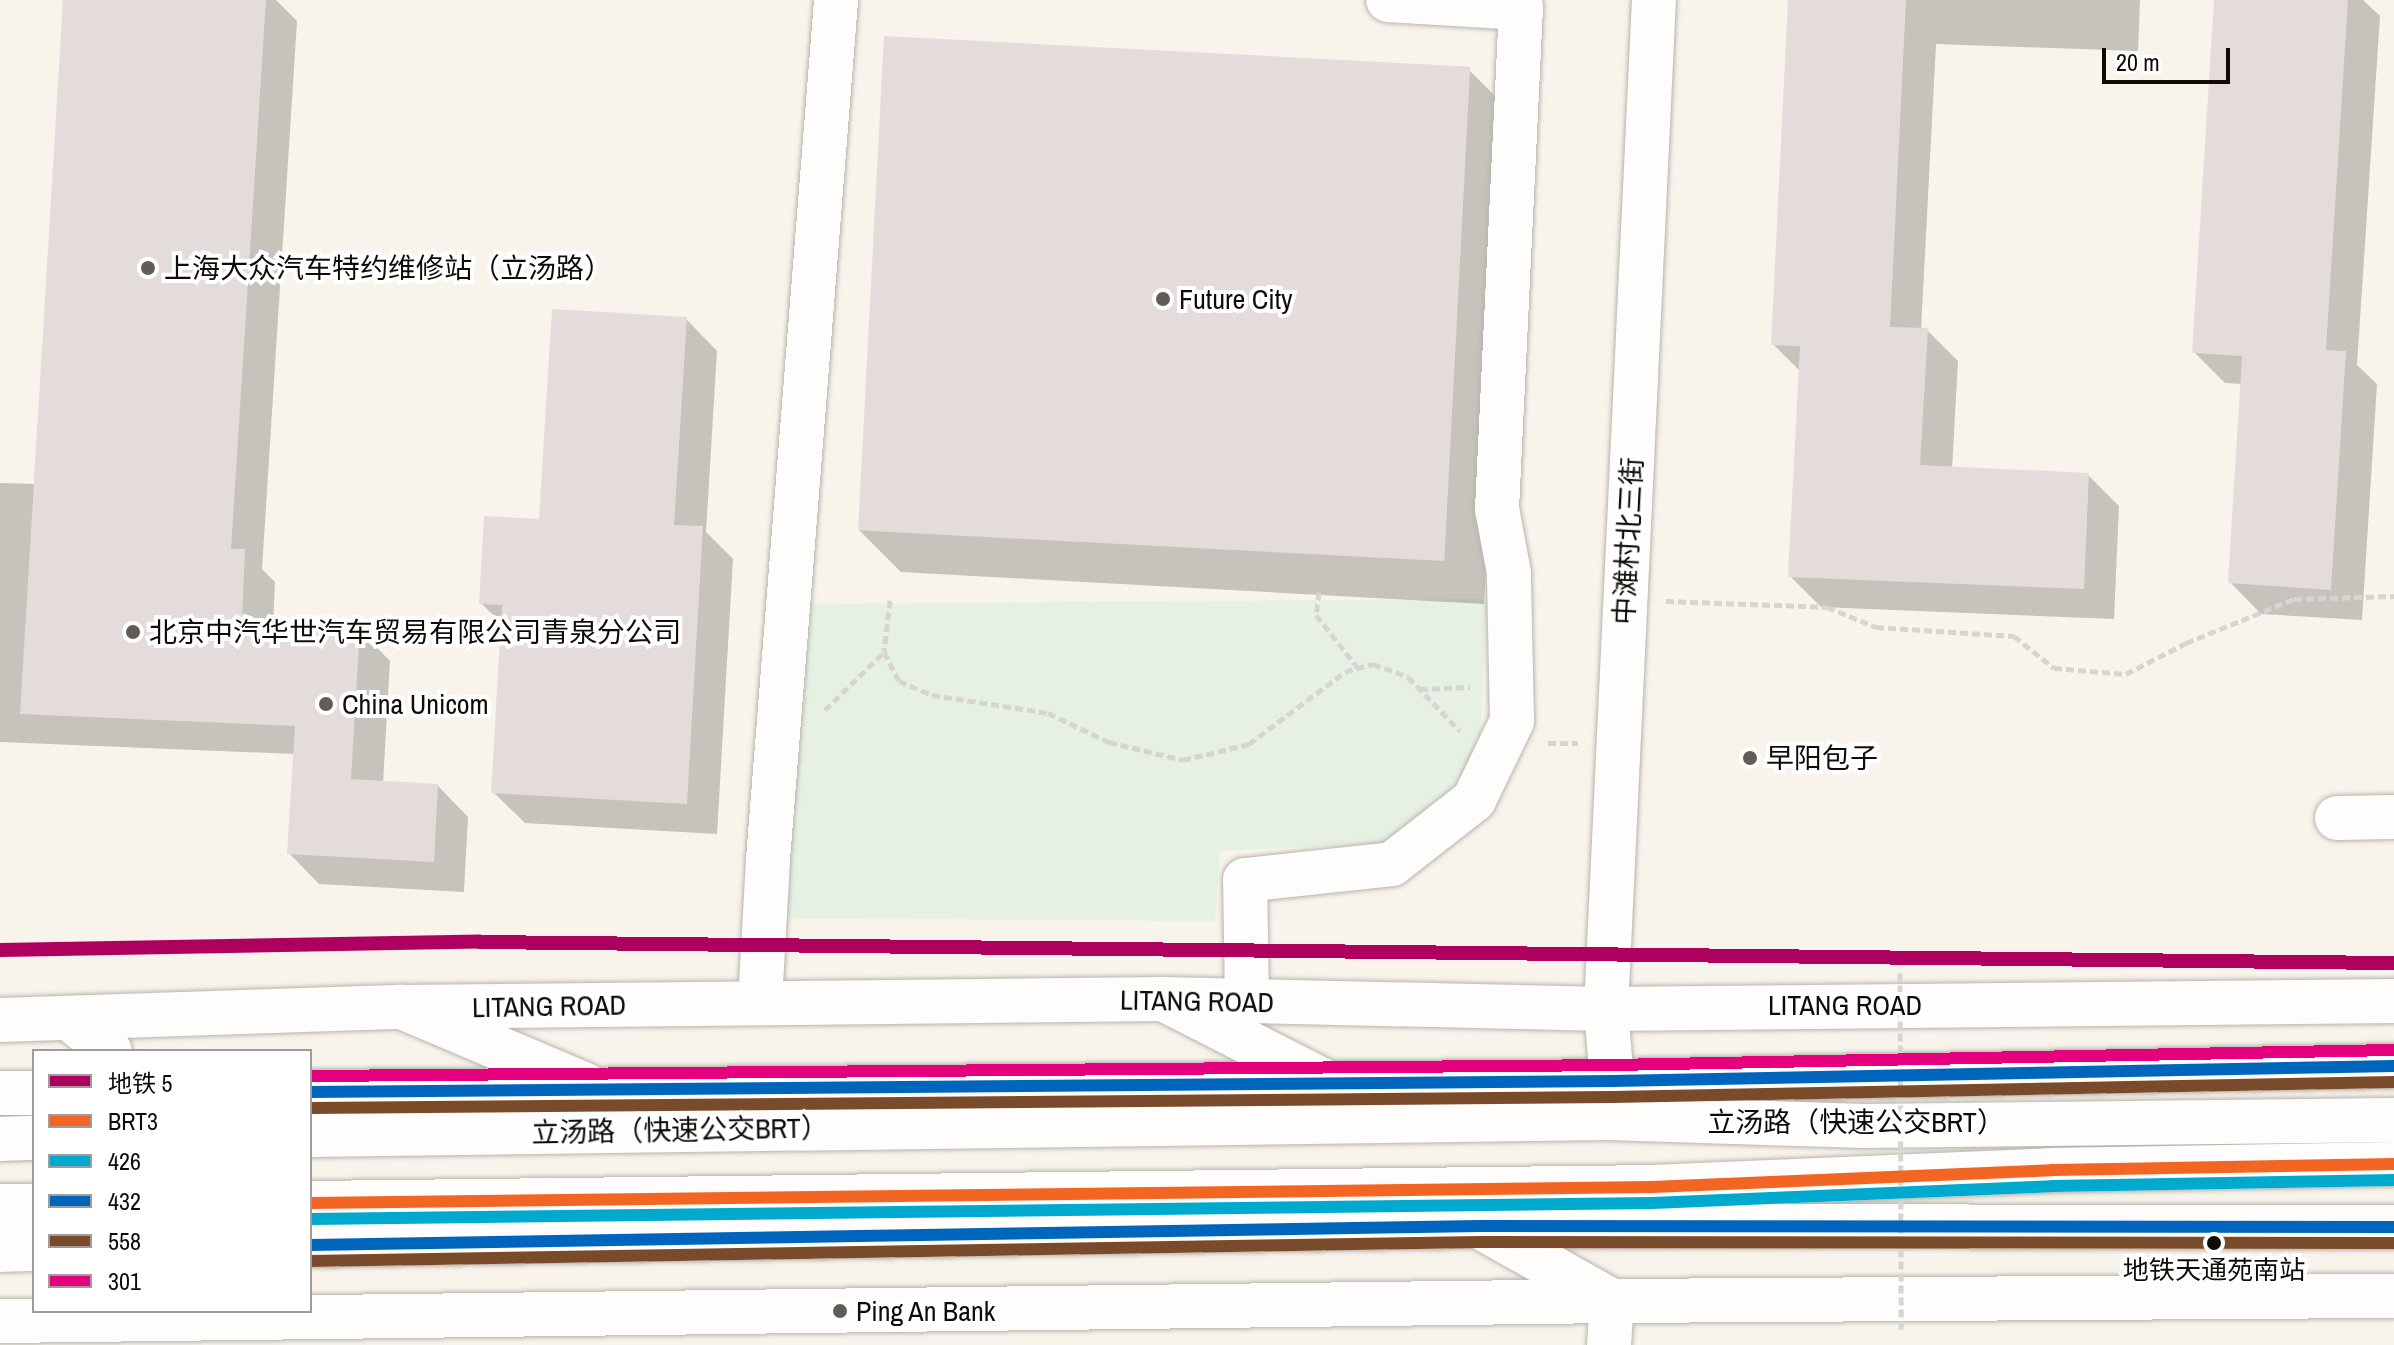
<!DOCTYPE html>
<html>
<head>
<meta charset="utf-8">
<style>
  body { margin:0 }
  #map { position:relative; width:2394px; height:1345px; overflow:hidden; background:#f8f3eb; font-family:"Archivo Narrow","Noto Sans SC",sans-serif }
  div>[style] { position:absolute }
  .green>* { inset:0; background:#e6f1e3 }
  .shadow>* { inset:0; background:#0003 }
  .building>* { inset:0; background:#e4dcdb; transform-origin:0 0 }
  .path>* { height:5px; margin-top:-2.5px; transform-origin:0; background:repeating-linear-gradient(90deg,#d7d5d2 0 8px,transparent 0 12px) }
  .roads { filter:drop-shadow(0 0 2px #b8b4ad) drop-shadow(0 0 2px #b8b4ad) }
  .minor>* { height:44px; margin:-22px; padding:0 22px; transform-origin:22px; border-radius:22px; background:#fefdfc }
  .major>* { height:44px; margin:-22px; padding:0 22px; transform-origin:22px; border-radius:22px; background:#fefdfc }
  .path-bridge>* { height:5px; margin-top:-2.5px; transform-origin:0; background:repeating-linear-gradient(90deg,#d7d5d2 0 8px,transparent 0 12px) }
  .bus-1>* { height:12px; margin:-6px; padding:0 6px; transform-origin:6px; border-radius:6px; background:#f26522 }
  .bus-2>* { height:12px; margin:-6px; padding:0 6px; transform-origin:6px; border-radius:6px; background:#00a9ce }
  .bus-3>* { height:12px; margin:-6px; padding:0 6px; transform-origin:6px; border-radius:6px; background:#0065bd }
  .bus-4>* { height:12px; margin:-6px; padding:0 6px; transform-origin:6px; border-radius:6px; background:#7a4b2a }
  .bus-5>* { height:12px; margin:-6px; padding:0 6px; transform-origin:6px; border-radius:6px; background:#e5007d }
  .metro-1>* { height:14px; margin:-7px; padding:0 7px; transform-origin:7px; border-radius:7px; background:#ae005f }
  .dots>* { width:22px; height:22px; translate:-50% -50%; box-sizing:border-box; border:4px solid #fff; border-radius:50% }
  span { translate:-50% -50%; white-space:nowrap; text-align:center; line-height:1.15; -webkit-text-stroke:8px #fff; paint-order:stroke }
  .bus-label { font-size:26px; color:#0f0b06 }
  .poi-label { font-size:28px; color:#0f0b06 }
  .left { translate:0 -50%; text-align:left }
  .street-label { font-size:28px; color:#0f0b06 }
  .legend { position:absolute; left:32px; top:1049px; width:280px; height:264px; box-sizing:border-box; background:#fff; border:2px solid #9f9d9b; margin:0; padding:10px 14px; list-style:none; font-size:24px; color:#0f0b06 }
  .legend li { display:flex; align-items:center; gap:16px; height:40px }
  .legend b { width:40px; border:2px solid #9f9d9b }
  .scale { position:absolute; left:2102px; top:48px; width:128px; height:36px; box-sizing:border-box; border:4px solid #0f0b06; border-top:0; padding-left:10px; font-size:24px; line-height:28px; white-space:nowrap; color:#0f0b06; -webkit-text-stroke:6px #fff; paint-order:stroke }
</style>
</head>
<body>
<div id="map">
  <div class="green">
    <i style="clip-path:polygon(1487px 599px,1479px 760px,1422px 818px,1381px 843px,1220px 851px,1215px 921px,763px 918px,790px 604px)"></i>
  </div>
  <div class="shadow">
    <i style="clip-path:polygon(65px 0,276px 0,297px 21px,262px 569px,275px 582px,273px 625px,360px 630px,390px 661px,383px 783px,438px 786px,468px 817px,464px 892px,319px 884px,289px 853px,295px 754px,0 742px,0 483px,34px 484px)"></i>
    <i style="clip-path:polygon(1790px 0,2140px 0,2138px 51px,1936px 44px,1921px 330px,1927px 330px,1958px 361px,1952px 469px,2088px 475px,2119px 506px,2114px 619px,1821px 607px,1790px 576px,1801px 372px,1773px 344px)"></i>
    <i style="clip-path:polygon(2216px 0,2363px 0,2380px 16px,2357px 365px,2377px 384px,2362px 620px,2261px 614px,2230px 582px,2242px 384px,2225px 383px,2194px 352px)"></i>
    <i style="clip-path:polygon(1469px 70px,1511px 112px,1484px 604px,901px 572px,859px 530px)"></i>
    <i style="clip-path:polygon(686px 319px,717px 351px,706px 532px,733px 559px,717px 834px,525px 823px,493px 792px,503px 625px,481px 603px)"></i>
  </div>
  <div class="building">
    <i style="clip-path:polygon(63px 0,266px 0,231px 549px,245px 549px,242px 621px,360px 628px,351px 779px,438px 784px,434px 862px,287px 854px,295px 726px,20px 714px)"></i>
    <i style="clip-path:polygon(1788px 0,1906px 0,1890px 327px,1928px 328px,1920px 465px,2089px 473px,2084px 589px,1788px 577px,1800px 346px,1771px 345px)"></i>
    <i style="clip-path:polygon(2214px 0,2348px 0,2326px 350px,2346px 351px,2331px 590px,2228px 583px,2242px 356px,2192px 353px)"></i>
    <i style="left:884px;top:36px;width:587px;height:495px;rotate:3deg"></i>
    <i style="clip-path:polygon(552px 309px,687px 317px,674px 525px,703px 526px,687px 804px,491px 793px,502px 605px,479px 604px,484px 516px,539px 519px)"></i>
  </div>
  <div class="path">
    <i style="left:1319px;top:592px;width:23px;rotate:97deg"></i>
    <i style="left:1316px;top:615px;width:68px;rotate:51.6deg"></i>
    <i style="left:890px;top:600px;width:52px;rotate:96.6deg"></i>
    <i style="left:884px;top:652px;width:33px;rotate:63deg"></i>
    <i style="left:899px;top:681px;width:36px;rotate:23deg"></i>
    <i style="left:932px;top:695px;width:117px;rotate:8.8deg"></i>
    <i style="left:1048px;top:713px;width:68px;rotate:25.4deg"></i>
    <i style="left:1109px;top:742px;width:76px;rotate:13.7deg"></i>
    <i style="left:1183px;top:760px;width:68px;rotate:-13.6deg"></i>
    <i style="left:1249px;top:744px;width:120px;rotate:-36.9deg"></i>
    <i style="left:1345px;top:672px;width:29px;rotate:-16deg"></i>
    <i style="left:1373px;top:664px;width:37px;rotate:20deg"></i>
    <i style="left:1408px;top:677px;width:75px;rotate:46.1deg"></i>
    <i style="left:1666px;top:601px;width:161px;rotate:2.1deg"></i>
    <i style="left:1827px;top:607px;width:53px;rotate:22.2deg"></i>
    <i style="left:1876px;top:627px;width:138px;rotate:3.7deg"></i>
    <i style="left:2014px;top:636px;width:51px;rotate:38.7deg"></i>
    <i style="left:2054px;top:668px;width:72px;rotate:4.8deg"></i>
    <i style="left:2126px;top:674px;width:68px;rotate:-27.3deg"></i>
    <i style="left:2186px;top:643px;width:117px;rotate:-22.2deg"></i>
    <i style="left:2294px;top:599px;width:100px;rotate:-1.7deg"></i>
    <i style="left:1420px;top:689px;width:50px;rotate:-2.3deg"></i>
    <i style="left:825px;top:710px;width:83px;rotate:-44.5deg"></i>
    <i style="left:1548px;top:743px;width:30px"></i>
  </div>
  <div class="roads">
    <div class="minor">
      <i style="left:2337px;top:818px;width:57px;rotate:-1deg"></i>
      <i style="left:1247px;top:1001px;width:121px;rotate:-90.9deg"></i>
      <i style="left:1245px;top:880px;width:148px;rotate:-6.2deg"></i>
      <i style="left:1392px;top:864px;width:104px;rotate:-38deg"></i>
      <i style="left:1474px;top:800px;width:88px;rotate:-64.3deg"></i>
      <i style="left:1512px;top:721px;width:148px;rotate:-91.2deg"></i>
      <i style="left:1509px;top:573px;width:65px;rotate:-100.6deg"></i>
      <i style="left:1497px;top:509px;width:502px;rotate:-87.26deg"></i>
      <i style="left:1521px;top:8px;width:133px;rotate:-176.6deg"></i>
      <i style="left:760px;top:1003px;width:144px;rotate:-86.8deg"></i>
      <i style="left:768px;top:859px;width:862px;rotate:-85.47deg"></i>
      <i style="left:0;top:1020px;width:402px;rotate:-1.9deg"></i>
      <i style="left:402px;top:1007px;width:761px;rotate:-0.6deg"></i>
      <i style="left:1163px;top:999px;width:443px;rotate:1.3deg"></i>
      <i style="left:1606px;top:1009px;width:788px;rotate:-0.58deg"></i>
      <i style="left:1612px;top:1081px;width:72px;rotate:-94.8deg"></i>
      <i style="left:1606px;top:1009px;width:1010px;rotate:-87.28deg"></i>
      <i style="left:310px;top:1135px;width:1298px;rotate:-0.75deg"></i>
      <i style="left:1608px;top:1118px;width:256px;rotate:1.8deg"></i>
      <i style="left:1864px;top:1126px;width:530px;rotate:-0.65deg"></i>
      <i style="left:0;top:1139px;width:34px;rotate:-2deg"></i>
      <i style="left:310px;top:1203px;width:1342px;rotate:-0.68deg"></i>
      <i style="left:1652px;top:1187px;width:400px;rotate:-2.4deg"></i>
      <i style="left:2052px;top:1170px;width:342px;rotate:-1deg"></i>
      <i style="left:0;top:1206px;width:34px"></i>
      <i style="left:0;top:1321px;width:1612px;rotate:-0.71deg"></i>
      <i style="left:1612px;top:1301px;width:782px;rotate:-0.37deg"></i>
      <i style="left:1609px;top:1345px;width:44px;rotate:-86.1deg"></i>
    </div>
    <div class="major">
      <i style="left:1163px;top:999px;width:178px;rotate:27deg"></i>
      <i style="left:402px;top:1007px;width:200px;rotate:23deg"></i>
      <i style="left:70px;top:1019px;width:51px;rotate:38.7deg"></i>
      <i style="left:310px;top:1092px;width:1302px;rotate:-0.48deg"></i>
      <i style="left:1612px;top:1081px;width:782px;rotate:-1.1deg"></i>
      <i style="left:0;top:1093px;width:34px"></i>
      <i style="left:1482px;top:1228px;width:149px;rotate:29.3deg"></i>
      <i style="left:310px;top:1245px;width:1170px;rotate:-0.93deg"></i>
      <i style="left:1480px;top:1226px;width:914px;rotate:0.06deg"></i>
      <i style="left:0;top:1250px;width:34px;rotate:-2deg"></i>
    </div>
  </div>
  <div class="path-bridge">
    <i style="left:1900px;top:973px;width:358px;rotate:89.8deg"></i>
  </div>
  <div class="bus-1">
    <i style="left:310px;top:1203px;width:1342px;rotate:-0.68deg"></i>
    <i style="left:1652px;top:1187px;width:400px;rotate:-2.4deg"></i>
    <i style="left:2052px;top:1170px;width:342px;rotate:-1deg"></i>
  </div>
  <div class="bus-2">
    <i style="left:310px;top:1219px;width:1342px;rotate:-0.68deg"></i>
    <i style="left:1652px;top:1203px;width:400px;rotate:-2.4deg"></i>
    <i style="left:2052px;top:1186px;width:342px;rotate:-1deg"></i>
  </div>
  <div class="bus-3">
    <i style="left:310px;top:1092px;width:1302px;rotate:-0.48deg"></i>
    <i style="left:1612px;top:1081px;width:782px;rotate:-1.1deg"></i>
    <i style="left:310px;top:1245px;width:1170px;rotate:-0.93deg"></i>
    <i style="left:1480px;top:1226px;width:914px;rotate:0.06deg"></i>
  </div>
  <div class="bus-4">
    <i style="left:310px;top:1108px;width:1302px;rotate:-0.48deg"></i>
    <i style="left:1612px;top:1097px;width:782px;rotate:-1.1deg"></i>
    <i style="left:310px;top:1261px;width:1170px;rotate:-0.93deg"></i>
    <i style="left:1480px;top:1242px;width:914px;rotate:0.06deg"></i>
  </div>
  <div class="bus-5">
    <i style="left:310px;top:1076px;width:1302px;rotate:-0.48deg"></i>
    <i style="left:1612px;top:1065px;width:782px;rotate:-1.1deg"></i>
  </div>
  <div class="metro-1">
    <i style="left:0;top:950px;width:480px;rotate:-1deg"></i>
    <i style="left:480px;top:942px;width:1914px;rotate:0.63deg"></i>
  </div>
  <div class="dots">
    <i style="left:148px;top:268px;background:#615c56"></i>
    <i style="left:1163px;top:299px;background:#615c56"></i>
    <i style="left:133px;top:632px;background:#615c56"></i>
    <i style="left:326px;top:704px;background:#615c56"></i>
    <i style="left:1750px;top:758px;background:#615c56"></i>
    <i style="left:2214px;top:1243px;background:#0f0b06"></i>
    <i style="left:840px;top:1311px;background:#615c56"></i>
  </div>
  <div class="bus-label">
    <span style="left:2214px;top:1270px">地铁天通苑南站</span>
  </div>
  <div class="poi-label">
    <span class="left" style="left:164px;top:268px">上海大众汽车特约维修站（立汤路）</span>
    <span class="left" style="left:1179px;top:299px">Future City</span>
    <span class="left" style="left:149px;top:632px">北京中汽华世汽车贸易有限公司青泉分公司</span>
    <span class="left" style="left:342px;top:704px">China Unicom</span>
    <span class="left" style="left:1766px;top:758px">早阳包子</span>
    <span class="left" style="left:856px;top:1311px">Ping An Bank</span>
  </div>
  <div class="street-label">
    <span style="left:1628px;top:541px;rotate:-87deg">中滩村北三街</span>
    <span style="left:1197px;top:1001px;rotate:1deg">LITANG ROAD</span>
    <span style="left:1845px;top:1005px">LITANG ROAD</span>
    <span style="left:549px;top:1006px;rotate:-1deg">LITANG ROAD</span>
    <span style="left:1856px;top:1122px">立汤路（快速公交BRT）</span>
    <span style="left:680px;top:1130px;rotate:-1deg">立汤路（快速公交BRT）</span>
  </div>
  <ul class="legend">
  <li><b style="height:10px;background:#ae005f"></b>地铁 5</li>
  <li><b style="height:10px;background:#f26522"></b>BRT3</li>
  <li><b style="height:10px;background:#00a9ce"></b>426</li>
  <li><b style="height:10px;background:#0065bd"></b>432</li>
  <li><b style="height:10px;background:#7a4b2a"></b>558</li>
  <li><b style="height:10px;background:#e5007d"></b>301</li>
  </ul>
  <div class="scale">20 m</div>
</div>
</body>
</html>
